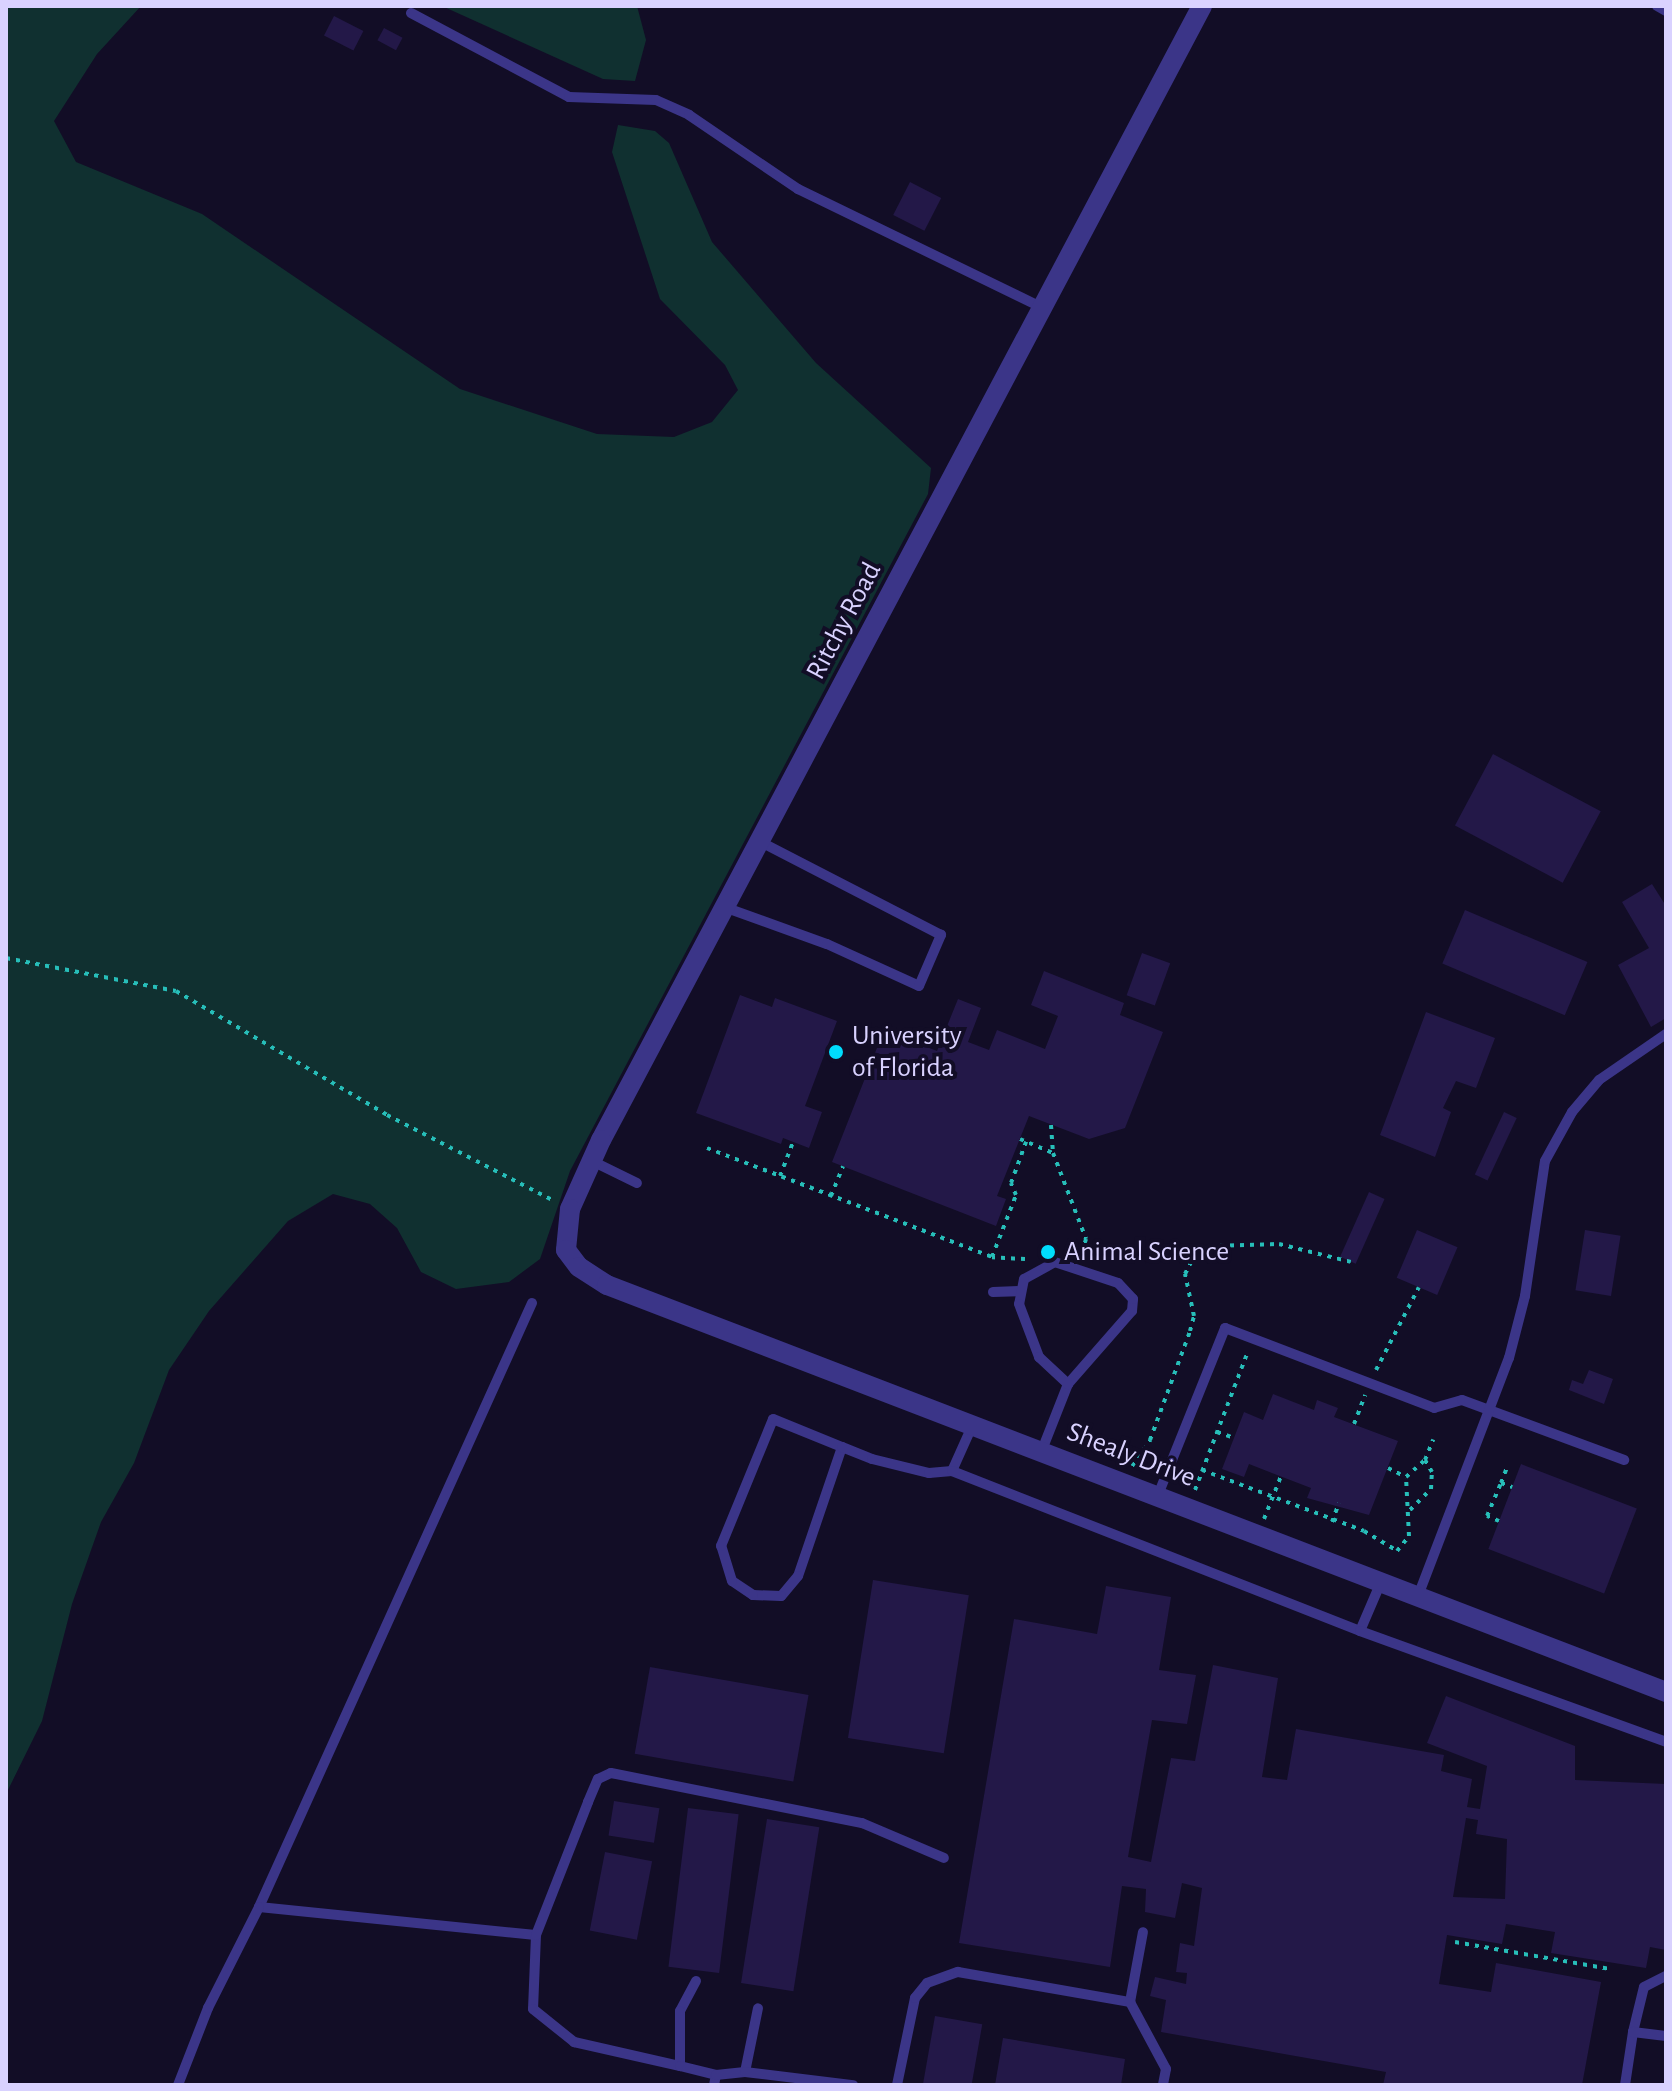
<!DOCTYPE html>
<html>
<head>
<meta charset="utf-8">
<style>
  body { margin:0 }
  #map { position:relative; width:1672px; height:2091px; overflow:hidden; background:#120d26; font-family:"Alegreya Sans",sans-serif }
  div>[style] { position:absolute }
  .green>* { inset:0; background:#103030 }
  .building>* { inset:0; background:#231848; transform-origin:0 0 }
  .path>* { height:4px; margin-top:-2px; transform-origin:0; background:repeating-linear-gradient(90deg,#27beb9 0 4px,transparent 0 10px) }
  .service>* { height:10px; margin:-5px; padding:0 5px; transform-origin:5px; border-radius:5px; background:#3b3588 }
  .minor>* { height:20px; margin:-10px; padding:0 10px; transform-origin:10px; border-radius:10px; background:#3b3588 }
  .dots>* { width:22px; height:22px; translate:-50% -50%; box-sizing:border-box; border:4px solid #120d26; border-radius:50% }
  span { translate:-50% -50%; white-space:nowrap; text-align:center; line-height:1.15; -webkit-text-stroke:8px #120d26; paint-order:stroke }
  .street-label { font-size:28px; color:#d9d2ff }
  .poi-label { font-size:28px; color:#d9d2ff }
  .left { translate:0 -50%; text-align:left }
  .frame { position:absolute; inset:0; border:8px solid #d9d2ff; pointer-events:none }
</style>
</head>
<body>
<div id="map">
  <div class="green">
    <i style="clip-path:polygon(6px 6px,141px 6px,97px 54px,54px 121px,76px 162px,202px 214px,460px 389px,597px 434px,674px 437px,712px 422px,738px 390px,725px 365px,660px 299px,612px 152px,618px 125px,655px 131px,669px 143px,712px 242px,816px 363px,931px 468px,928px 494px,570px 1171px,540px 1259px,509px 1282px,456px 1289px,421px 1272px,397px 1228px,370px 1204px,333px 1194px,288px 1221px,209px 1311px,169px 1370px,134px 1463px,101px 1522px,72px 1604px,42px 1721px,6px 1794px)"></i>
    <i style="clip-path:polygon(442px 6px,637px 6px,646px 40px,635px 81px,603px 79px)"></i>
  </div>
  <div class="building">
    <i style="left:334px;top:16px;width:33px;height:22px;rotate:27deg"></i>
    <i style="left:384px;top:28px;width:21px;height:14px;rotate:28deg"></i>
    <i style="left:910px;top:182px;width:35px;height:37px;rotate:27deg"></i>
    <i style="left:1493px;top:754px;width:122px;height:81px;rotate:28deg"></i>
    <i style="clip-path:polygon(1652px 884px,1666px 906px,1666px 1018px,1651px 1027px,1618px 965px,1649px 948px,1622px 902px)"></i>
    <i style="left:1465px;top:910px;width:133px;height:58px;rotate:23deg"></i>
    <i style="left:1142px;top:953px;width:30px;height:45px;rotate:20deg"></i>
    <i style="clip-path:polygon(1044px 971px,1124px 1003px,1120px 1015px,1163px 1032px,1125px 1128px,1089px 1139px,1029px 1116px,997px 1196px,1006px 1199px,996px 1226px,832px 1162px,884px 1030px,937px 1051px,958px 999px,981px 1008px,968px 1042px,989px 1050px,997px 1030px,1045px 1049px,1058px 1016px,1031px 1005px)"></i>
    <i style="clip-path:polygon(740px 995px,772px 1007px,775px 998px,837px 1021px,805px 1106px,822px 1112px,809px 1148px,783px 1138px,781px 1144px,696px 1113px)"></i>
    <i style="clip-path:polygon(1426px 1012px,1495px 1038px,1476px 1088px,1456px 1081px,1443px 1108px,1451px 1112px,1435px 1157px,1380px 1135px)"></i>
    <i style="left:1504px;top:1112px;width:14px;height:69px;rotate:25deg"></i>
    <i style="left:1369px;top:1192px;width:17px;height:71px;rotate:24deg"></i>
    <i style="left:1417px;top:1230px;width:44px;height:52px;rotate:23deg"></i>
    <i style="left:1585px;top:1230px;width:36px;height:61px;rotate:9deg"></i>
    <i style="clip-path:polygon(1589px 1370px,1613px 1379px,1604px 1404px,1569px 1390px,1572px 1380px,1583px 1384px)"></i>
    <i style="clip-path:polygon(1273px 1394px,1314px 1410px,1317px 1400px,1338px 1408px,1334px 1417px,1398px 1441px,1369px 1515px,1307px 1498px,1311px 1488px,1249px 1464px,1244px 1477px,1222px 1469px,1244px 1412px,1263px 1420px)"></i>
    <i style="left:1521px;top:1464px;width:124px;height:91px;rotate:21deg"></i>
    <i style="left:873px;top:1580px;width:97px;height:160px;rotate:9deg"></i>
    <i style="clip-path:polygon(evenodd,1106px 1586px,1171px 1597px,1159px 1670px,1196px 1675px,1187px 1724px,1152px 1720px,1128px 1857px,1151px 1862px,1171px 1758px,1195px 1761px,1213px 1665px,1278px 1678px,1262px 1777px,1287px 1780px,1296px 1729px,1444px 1755px,1441px 1771px,1472px 1779px,1467px 1807px,1480px 1809px,1487px 1766px,1427px 1743px,1446px 1696px,1575px 1746px,1575px 1780px,1666px 1784px,1666px 1950px,1650px 1947px,1646px 1968px,1551px 1953px,1555px 1932px,1506px 1924px,1502px 1944px,1447px 1935px,1439px 1984px,1491px 1992px,1496px 1963px,1601px 1982px,1582px 2085px,1383px 2085px,1386px 2072px,1161px 2032px,1166px 2000px,1150px 1996px,1155px 1977px,1186px 1984px,1187px 1973px,1176px 1972px,1180px 1943px,1194px 1946px,1202px 1888px,1182px 1883px,1175px 1918px,1145px 1912px,1146px 1889px,1122px 1886px,1110px 1967px,959px 1943px,1014px 1619px,1097px 1634px,1106px 1586px,1466px 1818px,1478px 1820px,1476px 1834px,1507px 1839px,1505px 1899px,1453px 1897px,1466px 1818px)"></i>
    <i style="left:650px;top:1667px;width:161px;height:88px;rotate:10deg"></i>
    <i style="left:614px;top:1801px;width:46px;height:35px;rotate:9deg"></i>
    <i style="left:688px;top:1808px;width:51px;height:160px;rotate:7deg"></i>
    <i style="left:767px;top:1819px;width:53px;height:166px;rotate:9deg"></i>
    <i style="left:605px;top:1852px;width:48px;height:80px;rotate:11deg"></i>
    <i style="left:935px;top:2016px;width:48px;height:70px;rotate:10deg"></i>
    <i style="clip-path:polygon(1003px 2038px,1125px 2059px,1121px 2085px,995px 2085px)"></i>
  </div>
  <div class="path">
    <i style="left:6px;top:958px;width:173px;rotate:11deg"></i>
    <i style="left:176px;top:991px;width:245px;rotate:30.4deg"></i>
    <i style="left:387px;top:1115px;width:188px;rotate:27.2deg"></i>
    <i style="left:1051px;top:1125px;width:28px;rotate:86deg"></i>
    <i style="left:1053px;top:1153px;width:92px;rotate:69deg"></i>
    <i style="left:1086px;top:1239px;width:17px;rotate:107deg"></i>
    <i style="left:1020px;top:1139px;width:36px;rotate:23deg"></i>
    <i style="left:707px;top:1148px;width:305px;rotate:20.9deg"></i>
    <i style="left:780px;top:1176px;width:36px;rotate:-69deg"></i>
    <i style="left:831px;top:1196px;width:32px;rotate:-68deg"></i>
    <i style="left:1025px;top:1259px;width:33px;rotate:-177deg"></i>
    <i style="left:992px;top:1257px;width:66px;rotate:-68.8deg"></i>
    <i style="left:1016px;top:1195px;width:13px;rotate:-113deg"></i>
    <i style="left:1011px;top:1183px;width:44px;rotate:-69.9deg"></i>
    <i style="left:1376px;top:1370px;width:93px;rotate:-62.6deg"></i>
    <i style="left:1354px;top:1424px;width:31px;rotate:-69deg"></i>
    <i style="left:1217px;top:1432px;width:18px;rotate:19deg"></i>
    <i style="left:1132px;top:1466px;width:32px;rotate:-55deg"></i>
    <i style="left:1150px;top:1440px;width:116px;rotate:-69.8deg"></i>
    <i style="left:1190px;top:1331px;width:16px;rotate:-75deg"></i>
    <i style="left:1194px;top:1316px;width:43px;rotate:-102.1deg"></i>
    <i style="left:1185px;top:1274px;width:22px;rotate:-63deg"></i>
    <i style="left:1195px;top:1254px;width:17px;rotate:-28deg"></i>
    <i style="left:1210px;top:1246px;width:69px;rotate:-1.7deg"></i>
    <i style="left:1279px;top:1244px;width:74px;rotate:14deg"></i>
    <i style="left:1388px;top:1468px;width:20px;rotate:27deg"></i>
    <i style="left:1202px;top:1470px;width:173px;rotate:20.6deg"></i>
    <i style="left:1364px;top:1531px;width:39px;rotate:31deg"></i>
    <i style="left:1397px;top:1551px;width:19px;rotate:-51deg"></i>
    <i style="left:1409px;top:1536px;width:59px;rotate:-92.9deg"></i>
    <i style="left:1406px;top:1477px;width:25px;rotate:-42deg"></i>
    <i style="left:1425px;top:1460px;width:22px;rotate:-68deg"></i>
    <i style="left:1501px;top:1483px;width:19px;rotate:-69deg"></i>
    <i style="left:1195px;top:1490px;width:146px;rotate:-69.1deg"></i>
    <i style="left:1410px;top:1510px;width:30px;rotate:-45deg"></i>
    <i style="left:1431px;top:1489px;width:17px;rotate:-87deg"></i>
    <i style="left:1432px;top:1472px;width:14px;rotate:-120deg"></i>
    <i style="left:1264px;top:1519px;width:46px;rotate:-68.4deg"></i>
    <i style="left:1499px;top:1521px;width:13px;rotate:-157deg"></i>
    <i style="left:1487px;top:1516px;width:36px;rotate:-67deg"></i>
    <i style="left:1501px;top:1483px;width:12px;rotate:20deg"></i>
    <i style="left:1332px;top:1522px;width:20px;rotate:-70deg"></i>
    <i style="left:1455px;top:1942px;width:156px;rotate:9.9deg"></i>
  </div>
  <div class="service">
    <i style="left:1657px;top:6px;width:10px;rotate:29deg"></i>
    <i style="left:411px;top:13px;width:179px;rotate:28deg"></i>
    <i style="left:569px;top:97px;width:87px;rotate:2deg"></i>
    <i style="left:656px;top:100px;width:36px;rotate:24deg"></i>
    <i style="left:689px;top:115px;width:132px;rotate:34.2deg"></i>
    <i style="left:798px;top:189px;width:270px;rotate:25.9deg"></i>
    <i style="left:724px;top:907px;width:109px;rotate:19.8deg"></i>
    <i style="left:827px;top:944px;width:101px;rotate:24.5deg"></i>
    <i style="left:919px;top:986px;width:56px;rotate:-66.7deg"></i>
    <i style="left:941px;top:935px;width:205px;rotate:-152.7deg"></i>
    <i style="left:592px;top:1161px;width:50px;rotate:26.1deg"></i>
    <i style="left:993px;top:1292px;width:26px;rotate:-2deg"></i>
    <i style="left:532px;top:1303px;width:663px;rotate:114.32deg"></i>
    <i style="left:259px;top:1907px;width:278px;rotate:5.8deg"></i>
    <i style="left:536px;top:1935px;width:74px;rotate:92.3deg"></i>
    <i style="left:533px;top:2009px;width:53px;rotate:38.8deg"></i>
    <i style="left:574px;top:2042px;width:109px;rotate:12.8deg"></i>
    <i style="left:842px;top:1447px;width:136px;rotate:108.8deg"></i>
    <i style="left:798px;top:1576px;width:26px;rotate:130deg"></i>
    <i style="left:781px;top:1596px;width:28px;rotate:-178deg"></i>
    <i style="left:753px;top:1595px;width:25px;rotate:-146deg"></i>
    <i style="left:732px;top:1581px;width:37px;rotate:-107deg"></i>
    <i style="left:721px;top:1546px;width:137px;rotate:-67.7deg"></i>
    <i style="left:773px;top:1419px;width:74px;rotate:22.1deg"></i>
    <i style="left:842px;top:1447px;width:32px;rotate:22deg"></i>
    <i style="left:872px;top:1459px;width:59px;rotate:13.8deg"></i>
    <i style="left:929px;top:1473px;width:23px;rotate:-5deg"></i>
    <i style="left:952px;top:1471px;width:51px;rotate:-65.9deg"></i>
    <i style="left:1042px;top:1450px;width:71px;rotate:-68.5deg"></i>
    <i style="left:1068px;top:1384px;width:97px;rotate:-48.8deg"></i>
    <i style="left:1132px;top:1311px;width:12px;rotate:-85deg"></i>
    <i style="left:1133px;top:1299px;width:22px;rotate:-133deg"></i>
    <i style="left:1118px;top:1283px;width:66px;rotate:-161.6deg"></i>
    <i style="left:1055px;top:1262px;width:35px;rotate:151deg"></i>
    <i style="left:1024px;top:1279px;width:25px;rotate:101deg"></i>
    <i style="left:1019px;top:1304px;width:57px;rotate:69.3deg"></i>
    <i style="left:1039px;top:1357px;width:40px;rotate:43deg"></i>
    <i style="left:952px;top:1471px;width:438px;rotate:21.4deg"></i>
    <i style="left:1360px;top:1631px;width:53px;rotate:-66.8deg"></i>
    <i style="left:1158px;top:1495px;width:180px;rotate:-68.1deg"></i>
    <i style="left:1225px;top:1328px;width:224px;rotate:20.9deg"></i>
    <i style="left:1434px;top:1408px;width:29px;rotate:-16deg"></i>
    <i style="left:1462px;top:1400px;width:173px;rotate:20.3deg"></i>
    <i style="left:1418px;top:1596px;width:255px;rotate:-69.1deg"></i>
    <i style="left:1509px;top:1358px;width:64px;rotate:-75.5deg"></i>
    <i style="left:1525px;top:1296px;width:136px;rotate:-81.6deg"></i>
    <i style="left:1545px;top:1161px;width:56px;rotate:-61.1deg"></i>
    <i style="left:1572px;top:1112px;width:42px;rotate:-49.8deg"></i>
    <i style="left:1599px;top:1080px;width:81px;rotate:-34.5deg"></i>
    <i style="left:1360px;top:1631px;width:326px;rotate:19.9deg"></i>
    <i style="left:536px;top:1935px;width:143px;rotate:-68.6deg"></i>
    <i style="left:588px;top:1802px;width:25px;rotate:-67deg"></i>
    <i style="left:598px;top:1779px;width:14px;rotate:-25deg"></i>
    <i style="left:611px;top:1773px;width:256px;rotate:11.3deg"></i>
    <i style="left:862px;top:1823px;width:89px;rotate:23.1deg"></i>
    <i style="left:696px;top:1981px;width:34px;rotate:118deg"></i>
    <i style="left:680px;top:2011px;width:55px;rotate:90deg"></i>
    <i style="left:680px;top:2066px;width:37px;rotate:14deg"></i>
    <i style="left:1130px;top:2002px;width:71px;rotate:-79.5deg"></i>
    <i style="left:1633px;top:2032px;width:46px;rotate:-76.3deg"></i>
    <i style="left:1644px;top:1987px;width:25px;rotate:-27deg"></i>
    <i style="left:745px;top:2072px;width:65px;rotate:-78.5deg"></i>
    <i style="left:178px;top:2085px;width:83px;rotate:-68.7deg"></i>
    <i style="left:208px;top:2008px;width:113px;rotate:-63.2deg"></i>
    <i style="left:714px;top:2085px;width:10px;rotate:-79deg"></i>
    <i style="left:716px;top:2075px;width:29px;rotate:-6deg"></i>
    <i style="left:745px;top:2072px;width:109px;rotate:6.9deg"></i>
    <i style="left:897px;top:2085px;width:89px;rotate:-78.3deg"></i>
    <i style="left:915px;top:1998px;width:19px;rotate:-51deg"></i>
    <i style="left:927px;top:1983px;width:33px;rotate:-20deg"></i>
    <i style="left:958px;top:1972px;width:175px;rotate:9.9deg"></i>
    <i style="left:1130px;top:2002px;width:76px;rotate:61.8deg"></i>
    <i style="left:1166px;top:2069px;width:16px;rotate:101deg"></i>
    <i style="left:1625px;top:2085px;width:54px;rotate:-81.4deg"></i>
    <i style="left:1633px;top:2032px;width:33px;rotate:7deg"></i>
  </div>
  <div class="minor">
    <i style="left:1202px;top:6px;width:1283px;rotate:117.92deg"></i>
    <i style="left:601px;top:1140px;width:76px;rotate:114.2deg"></i>
    <i style="left:570px;top:1209px;width:41px;rotate:95.6deg"></i>
    <i style="left:566px;top:1250px;width:21px;rotate:53deg"></i>
    <i style="left:579px;top:1267px;width:33px;rotate:33deg"></i>
    <i style="left:607px;top:1285px;width:1135px;rotate:21.02deg"></i>
  </div>
  <div class="dots">
    <i style="left:836px;top:1052px;background:#00ddfd"></i>
    <i style="left:1048px;top:1252px;background:#00ddfd"></i>
  </div>
  <div class="street-label">
    <span style="left:844px;top:621px;rotate:-62deg">Ritchy Road</span>
    <span style="left:1131px;top:1455px;rotate:21deg">Shealy Drive</span>
  </div>
  <div class="poi-label">
    <span class="left" style="left:852px;top:1052px">University<br>of Florida</span>
    <span class="left" style="left:1064px;top:1252px">Animal Science</span>
  </div>
  <div class="frame"></div>
</div>
</body>
</html>
